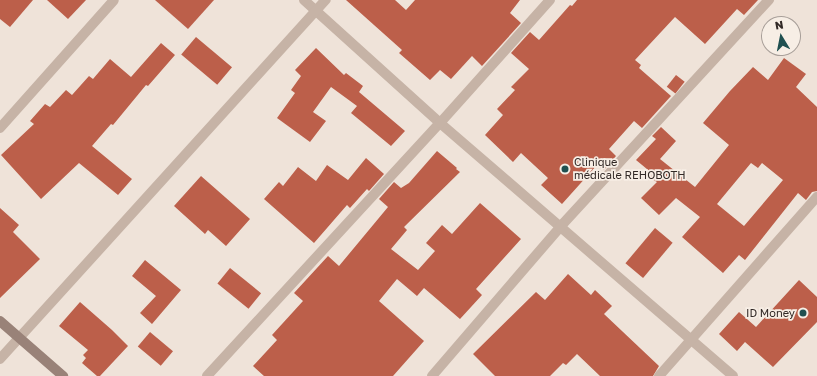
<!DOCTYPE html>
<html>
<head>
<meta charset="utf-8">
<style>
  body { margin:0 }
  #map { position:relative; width:817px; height:376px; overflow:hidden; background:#efe3d9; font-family:"Golos Text",sans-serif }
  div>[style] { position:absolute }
  .building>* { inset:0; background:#bc5f4a; transform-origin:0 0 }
  .street>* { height:10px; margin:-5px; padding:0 5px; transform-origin:5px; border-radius:5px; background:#c6b3a6 }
  .secondary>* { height:10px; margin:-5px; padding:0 5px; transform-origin:5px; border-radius:5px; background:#998278 }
  .dots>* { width:11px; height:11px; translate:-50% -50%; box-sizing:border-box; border:2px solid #f7eee5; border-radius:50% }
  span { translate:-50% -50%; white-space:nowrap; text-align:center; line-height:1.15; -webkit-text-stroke:3.5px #f7eee5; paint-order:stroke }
  .poi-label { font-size:11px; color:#322926 }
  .left { translate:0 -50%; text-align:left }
  .right { translate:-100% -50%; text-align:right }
  .north { position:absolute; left:761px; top:16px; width:40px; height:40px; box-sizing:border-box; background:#f7eee5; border:1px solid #a89f99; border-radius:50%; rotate:350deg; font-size:11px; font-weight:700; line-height:16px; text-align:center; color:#322926 }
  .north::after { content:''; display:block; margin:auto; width:14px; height:18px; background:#205050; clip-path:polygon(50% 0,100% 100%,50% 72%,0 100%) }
</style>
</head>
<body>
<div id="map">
  <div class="building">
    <i style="clip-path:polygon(0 0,33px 0,10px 27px,0 19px)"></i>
    <i style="clip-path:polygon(47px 0,86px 0,68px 19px)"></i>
    <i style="clip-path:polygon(155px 0,214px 0,188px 29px)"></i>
    <i style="clip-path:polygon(346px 0,395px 0,406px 10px,415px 0,520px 0,510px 13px,521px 23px,482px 66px,472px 56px,451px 79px,440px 70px,430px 80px,399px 53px,402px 50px)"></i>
    <i style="clip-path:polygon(577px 0,758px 0,744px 15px,737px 9px,705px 44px,675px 17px,635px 60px,641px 65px,639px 68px,671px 96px,642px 128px,634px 121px,609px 149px,616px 156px,604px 170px,597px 165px,562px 204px,541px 185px,548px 178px,521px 153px,513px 162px,485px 135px,503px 115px,497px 109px,515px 90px,511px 87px,529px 69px,511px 53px,530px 32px,539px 40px,570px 5px,572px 6px)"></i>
    <i style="left:196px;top:37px;width:47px;height:23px;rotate:40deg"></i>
    <i style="clip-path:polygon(161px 43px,175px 55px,148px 86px,146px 85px,113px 125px,111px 124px,92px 146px,132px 179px,118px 195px,79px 163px,41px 199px,1px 155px,34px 124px,30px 121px,45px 104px,50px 107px,66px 90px,72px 95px,89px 76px,93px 79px,110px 59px,131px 77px)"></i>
    <i style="clip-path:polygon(316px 48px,344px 75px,346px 73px,363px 86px,359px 92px,405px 131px,391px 146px,351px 113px,357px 106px,331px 87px,313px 112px,326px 121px,310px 142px,277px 118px,295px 93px,291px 90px,301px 76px,295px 70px)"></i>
    <i style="clip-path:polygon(evenodd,784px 58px,806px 74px,796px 87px,817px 107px,817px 191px,812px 192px,806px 200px,798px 193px,745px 260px,739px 255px,723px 273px,682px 237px,700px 217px,676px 198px,659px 215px,641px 198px,657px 182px,650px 178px,653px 174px,636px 160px,656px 139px,652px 136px,661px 127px,676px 141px,660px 159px,695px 187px,729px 145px,703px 123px,730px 91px,753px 67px,768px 80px,784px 58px,751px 163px,758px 168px,762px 163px,783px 180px,744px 226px,717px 204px,751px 163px)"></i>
    <i style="left:676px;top:75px;width:11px;height:15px;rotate:38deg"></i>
    <i style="clip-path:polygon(437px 151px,457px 168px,456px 169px,460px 172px,404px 227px,407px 230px,391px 249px,418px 270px,435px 251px,426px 243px,442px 225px,452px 234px,480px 203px,521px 239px,476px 289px,482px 295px,460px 319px,424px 288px,417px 296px,397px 279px,379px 301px,424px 341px,393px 376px,264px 376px,253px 366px,277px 340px,272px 335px,303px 301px,294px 293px,328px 256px,339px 266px,388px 207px,379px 199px,394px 182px,401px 188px,409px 183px)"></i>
    <i style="clip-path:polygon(366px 158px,384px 174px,369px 191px,367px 189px,350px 208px,347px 205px,314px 243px,264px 199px,279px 182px,283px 186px,298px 167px,316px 181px,327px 165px,348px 180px)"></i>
    <i style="clip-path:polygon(201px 176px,250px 219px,226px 246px,208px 230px,205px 234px,174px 206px)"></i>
    <i style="clip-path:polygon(0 208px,19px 225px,13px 232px,40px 259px,0 298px)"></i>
    <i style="left:655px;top:228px;width:23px;height:46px;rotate:40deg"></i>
    <i style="clip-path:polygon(145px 260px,181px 290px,152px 324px,140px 313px,156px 296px,132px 276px)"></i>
    <i style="left:230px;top:268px;width:40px;height:20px;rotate:39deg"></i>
    <i style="clip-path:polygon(568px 274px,591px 295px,595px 290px,612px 306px,604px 314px,659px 366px,653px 376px,600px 376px,577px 354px,566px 365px,563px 363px,550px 376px,495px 376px,473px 354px,536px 292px,545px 300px)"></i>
    <i style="clip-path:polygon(799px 280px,817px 297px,817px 322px,773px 367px,745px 342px,737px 351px,719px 334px,739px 312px,756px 327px)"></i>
    <i style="clip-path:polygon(80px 302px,112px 330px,128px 346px,100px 376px,97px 376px,82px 363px,86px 358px,83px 355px,88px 350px,59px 326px)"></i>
    <i style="left:150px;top:332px;width:30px;height:19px;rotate:40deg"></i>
  </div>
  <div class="street">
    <i style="left:304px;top:0;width:183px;rotate:42.1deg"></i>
    <i style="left:440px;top:123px;width:387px;rotate:40.8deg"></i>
    <i style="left:0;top:128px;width:171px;rotate:-48.3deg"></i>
    <i style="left:0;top:359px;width:485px;rotate:-47.8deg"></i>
    <i style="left:207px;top:376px;width:344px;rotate:-47.4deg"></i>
    <i style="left:440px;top:123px;width:165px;rotate:-48.2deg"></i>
    <i style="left:432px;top:376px;width:196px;rotate:-49.3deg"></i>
    <i style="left:560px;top:227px;width:309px;rotate:-47.4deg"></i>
    <i style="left:659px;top:376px;width:239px;rotate:-48.6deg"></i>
  </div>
  <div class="secondary">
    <i style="left:0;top:321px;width:84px;rotate:41.1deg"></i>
  </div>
  <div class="dots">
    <i style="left:565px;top:169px;background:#205050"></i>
    <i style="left:803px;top:313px;background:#205050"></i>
  </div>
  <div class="poi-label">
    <span class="left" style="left:574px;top:169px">Clinique<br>médicale REHOBOTH</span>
    <span class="right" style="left:795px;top:313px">ID Money</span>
  </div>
  <div class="north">N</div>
</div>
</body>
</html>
